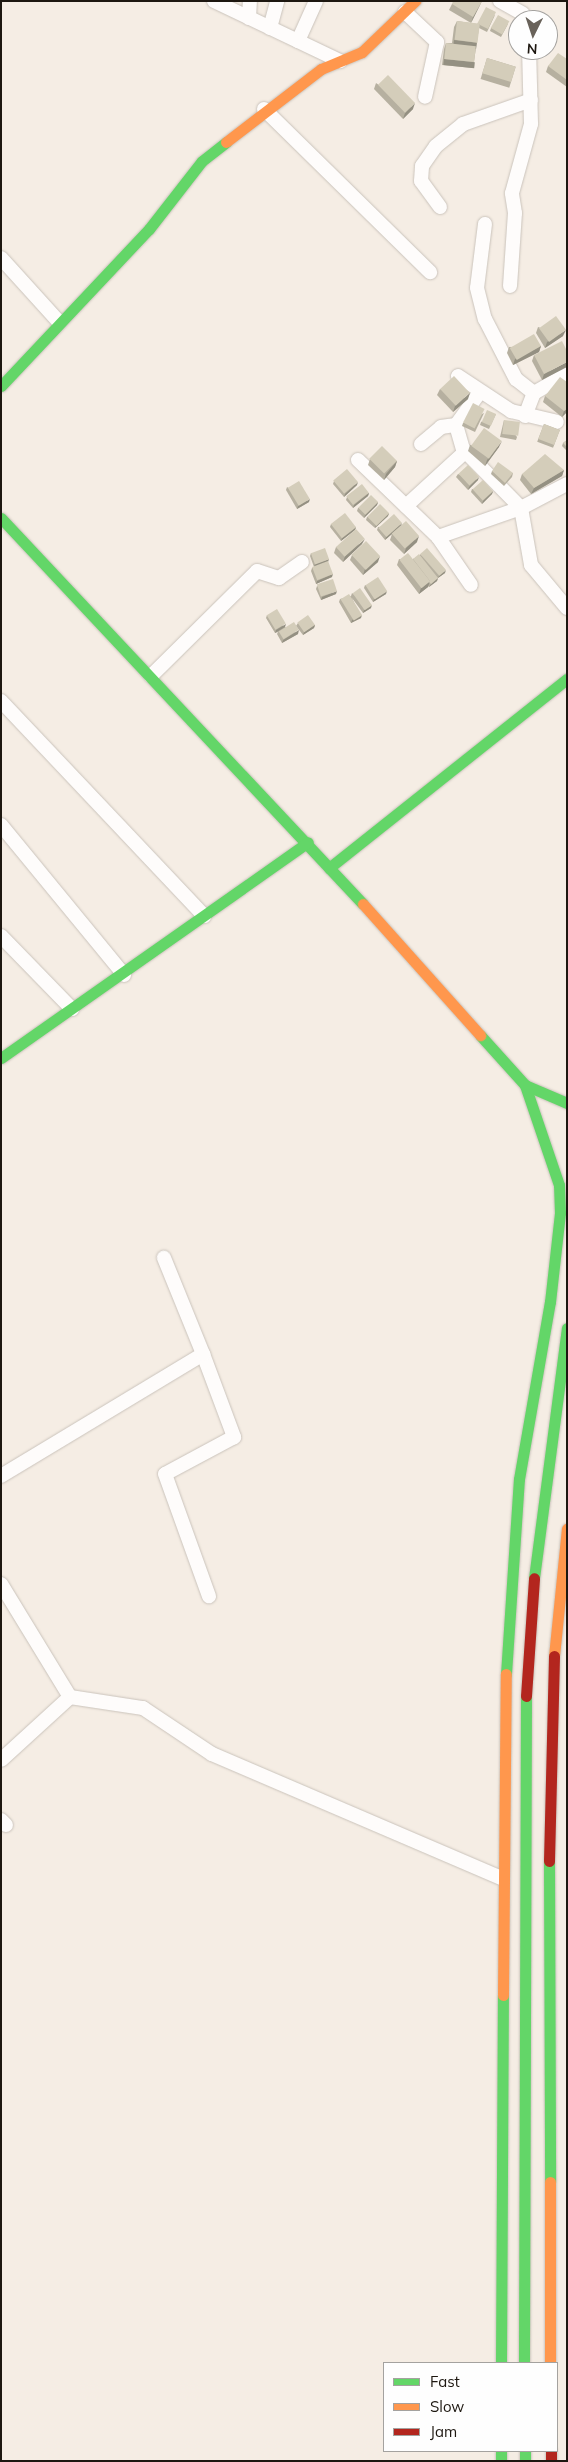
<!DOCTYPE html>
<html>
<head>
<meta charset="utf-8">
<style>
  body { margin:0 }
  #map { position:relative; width:568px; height:2462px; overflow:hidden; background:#f5ede4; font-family:Mulish,sans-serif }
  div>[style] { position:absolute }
  .roads { filter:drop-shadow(0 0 1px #cac3bb) drop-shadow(0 0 1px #cac3bb) }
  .street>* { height:14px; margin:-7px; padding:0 7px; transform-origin:7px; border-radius:7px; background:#fefcfb }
  .fast>* { height:11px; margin:-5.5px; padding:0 5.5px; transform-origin:5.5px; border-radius:5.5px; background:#63d668 }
  .slow>* { height:11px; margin:-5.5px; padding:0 5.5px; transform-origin:5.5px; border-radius:5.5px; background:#ff974d }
  .jam>* { height:11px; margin:-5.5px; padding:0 5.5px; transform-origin:5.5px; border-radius:5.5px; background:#b3261e }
  .wall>* { inset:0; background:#b6b0a0; transform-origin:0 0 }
  .shaded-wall>* { inset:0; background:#949082; transform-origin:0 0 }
  .building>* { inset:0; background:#d4cdba; transform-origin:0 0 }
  span { translate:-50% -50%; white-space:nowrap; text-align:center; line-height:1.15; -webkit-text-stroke:5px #fefefe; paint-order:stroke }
  .frame { position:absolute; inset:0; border:2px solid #1d1710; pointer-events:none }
  .legend { position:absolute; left:383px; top:2362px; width:175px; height:90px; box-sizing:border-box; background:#fefefe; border:1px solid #a4a29f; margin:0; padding:6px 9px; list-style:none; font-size:15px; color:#1d1710 }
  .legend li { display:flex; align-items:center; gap:10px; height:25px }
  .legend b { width:25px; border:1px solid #a4a29f }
  .north { position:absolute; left:508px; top:10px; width:50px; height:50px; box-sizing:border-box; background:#fefefe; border:1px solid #a4a29f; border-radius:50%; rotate:184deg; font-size:14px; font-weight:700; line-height:20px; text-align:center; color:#1d1710 }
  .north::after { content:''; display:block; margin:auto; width:18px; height:22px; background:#69625a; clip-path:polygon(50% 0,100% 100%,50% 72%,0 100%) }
</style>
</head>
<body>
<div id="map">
  <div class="roads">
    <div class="street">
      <i style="left:214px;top:1px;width:140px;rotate:25.5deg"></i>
      <i style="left:500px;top:1px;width:26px;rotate:29deg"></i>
      <i style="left:405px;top:12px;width:44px;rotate:43.2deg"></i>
      <i style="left:437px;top:42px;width:56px;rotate:102.3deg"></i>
      <i style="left:249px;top:18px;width:17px;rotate:-87deg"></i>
      <i style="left:270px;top:28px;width:28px;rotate:-75deg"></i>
      <i style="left:298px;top:41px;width:44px;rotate:-65.8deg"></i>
      <i style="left:264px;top:109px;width:233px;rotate:44.5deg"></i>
      <i style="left:440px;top:207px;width:32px;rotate:-126deg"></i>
      <i style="left:421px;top:181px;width:15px;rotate:-86deg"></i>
      <i style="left:422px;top:166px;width:24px;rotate:-55deg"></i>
      <i style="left:436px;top:146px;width:35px;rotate:-39deg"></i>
      <i style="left:463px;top:124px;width:72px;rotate:-19.4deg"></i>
      <i style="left:485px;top:224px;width:64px;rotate:97.1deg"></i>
      <i style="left:477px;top:288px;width:32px;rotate:76deg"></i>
      <i style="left:485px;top:319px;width:68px;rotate:62.7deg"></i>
      <i style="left:516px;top:379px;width:23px;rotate:38deg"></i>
      <i style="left:1px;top:258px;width:86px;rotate:47.8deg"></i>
      <i style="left:510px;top:286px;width:73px;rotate:-86.1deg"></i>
      <i style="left:515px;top:213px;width:20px;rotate:-99deg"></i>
      <i style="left:512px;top:193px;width:72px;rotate:-74.6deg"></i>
      <i style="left:531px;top:124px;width:74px;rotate:-91.5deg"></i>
      <i style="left:458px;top:376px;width:64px;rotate:33.4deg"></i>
      <i style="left:511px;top:411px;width:47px;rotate:13.4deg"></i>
      <i style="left:525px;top:416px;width:25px;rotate:-69deg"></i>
      <i style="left:534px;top:393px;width:38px;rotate:-30deg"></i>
      <i style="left:456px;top:425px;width:25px;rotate:74deg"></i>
      <i style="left:463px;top:449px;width:83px;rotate:45.5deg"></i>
      <i style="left:521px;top:508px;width:58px;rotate:80deg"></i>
      <i style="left:531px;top:565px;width:56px;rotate:50.1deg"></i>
      <i style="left:421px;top:444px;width:26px;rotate:-40deg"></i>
      <i style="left:441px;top:427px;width:15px;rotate:-8deg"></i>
      <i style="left:456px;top:425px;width:41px;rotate:-54deg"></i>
      <i style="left:358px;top:460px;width:111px;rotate:43.9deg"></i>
      <i style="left:438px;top:537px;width:58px;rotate:55.5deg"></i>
      <i style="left:406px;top:506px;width:80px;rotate:-42.5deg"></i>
      <i style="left:438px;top:537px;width:88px;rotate:-19.3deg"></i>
      <i style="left:521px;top:508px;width:52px;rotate:-27.6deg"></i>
      <i style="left:151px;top:676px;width:149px;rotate:-44.7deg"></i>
      <i style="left:257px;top:571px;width:23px;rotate:18deg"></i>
      <i style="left:279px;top:578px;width:28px;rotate:-35deg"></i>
      <i style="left:1px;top:701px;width:296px;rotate:46.6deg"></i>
      <i style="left:1px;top:825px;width:194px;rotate:50.6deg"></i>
      <i style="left:1px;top:936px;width:102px;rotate:45.8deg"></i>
      <i style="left:203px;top:1354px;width:89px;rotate:69.5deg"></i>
      <i style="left:234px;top:1437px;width:78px;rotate:151.8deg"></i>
      <i style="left:165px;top:1474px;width:130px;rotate:70.2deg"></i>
      <i style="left:1px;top:1476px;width:236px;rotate:-31.1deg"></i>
      <i style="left:203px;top:1354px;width:104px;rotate:-112.1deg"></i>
      <i style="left:1px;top:1584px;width:132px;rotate:58.6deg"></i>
      <i style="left:70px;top:1697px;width:93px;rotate:137.6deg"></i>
      <i style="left:70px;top:1697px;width:74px;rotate:8.6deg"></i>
      <i style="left:143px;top:1708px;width:83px;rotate:33.7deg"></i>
      <i style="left:212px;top:1754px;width:314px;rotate:23.2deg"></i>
      <i style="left:1px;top:1820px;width:7px;rotate:45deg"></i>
    </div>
    <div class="fast">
      <i style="left:1px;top:386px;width:216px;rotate:-46.7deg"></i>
      <i style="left:149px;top:229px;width:86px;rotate:-52.1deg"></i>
      <i style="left:202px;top:161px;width:31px;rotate:-38deg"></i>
      <i style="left:1px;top:518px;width:529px;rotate:46.84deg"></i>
      <i style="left:329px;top:868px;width:304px;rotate:-38.5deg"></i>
      <i style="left:480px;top:1035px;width:67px;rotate:48deg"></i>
      <i style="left:525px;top:1085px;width:46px;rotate:23.2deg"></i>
      <i style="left:1px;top:1058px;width:375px;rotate:-35.1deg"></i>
      <i style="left:534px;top:1578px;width:252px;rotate:-82.5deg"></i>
      <i style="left:506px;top:1674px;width:195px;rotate:-86.2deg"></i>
      <i style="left:519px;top:1479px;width:180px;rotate:-80.1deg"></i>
      <i style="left:550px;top:1302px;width:90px;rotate:-83.6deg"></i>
      <i style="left:560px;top:1213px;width:28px;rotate:-92deg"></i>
      <i style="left:559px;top:1185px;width:106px;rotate:-108.8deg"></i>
      <i style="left:549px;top:1861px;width:321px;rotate:89.8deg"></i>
      <i style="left:501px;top:2363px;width:368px;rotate:-89.7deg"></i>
      <i style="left:524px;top:2363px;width:667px;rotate:-89.83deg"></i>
      <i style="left:501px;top:2451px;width:10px;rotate:90deg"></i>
      <i style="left:525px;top:2451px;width:10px;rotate:90deg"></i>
    </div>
    <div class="slow">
      <i style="left:226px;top:142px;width:120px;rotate:-37.5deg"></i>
      <i style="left:321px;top:69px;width:44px;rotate:-22.5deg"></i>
      <i style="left:362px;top:52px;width:74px;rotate:-43.9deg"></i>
      <i style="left:363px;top:904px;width:176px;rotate:48.2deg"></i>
      <i style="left:554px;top:1656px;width:128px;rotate:-84.2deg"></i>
      <i style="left:503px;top:1995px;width:321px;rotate:-89.5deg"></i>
      <i style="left:550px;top:2182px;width:181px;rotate:90deg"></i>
    </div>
    <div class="jam">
      <i style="left:526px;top:1696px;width:118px;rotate:-86.1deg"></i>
      <i style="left:549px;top:1861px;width:205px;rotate:-88.6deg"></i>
      <i style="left:551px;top:2451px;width:10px;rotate:90deg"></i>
    </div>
  </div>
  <div class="wall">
    <i style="clip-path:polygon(482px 1px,471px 23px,449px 10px,452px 4px)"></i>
    <i style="clip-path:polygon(495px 15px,487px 32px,479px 28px,473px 68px,442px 65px,444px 49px,446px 43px,452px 43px,454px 27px,457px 21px,477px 24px)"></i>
    <i style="clip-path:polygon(508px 24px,501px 37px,490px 31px,491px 28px)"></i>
    <i style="left:487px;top:58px;width:30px;height:22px;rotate:17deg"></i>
    <i style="clip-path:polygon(567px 59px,567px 87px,546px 72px,548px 66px)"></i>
    <i style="clip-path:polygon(376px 83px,413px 109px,403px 119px,374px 89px)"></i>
    <i style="clip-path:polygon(538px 327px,563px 336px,545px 348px,536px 333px)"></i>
    <i style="clip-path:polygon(541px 346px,539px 352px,513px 365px,507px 353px,509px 347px)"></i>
    <i style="clip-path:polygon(567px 351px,542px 380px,532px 361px,534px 355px)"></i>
    <i style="clip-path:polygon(567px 382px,567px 412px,562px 417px,543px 402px,545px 396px)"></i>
    <i style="clip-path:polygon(440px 389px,468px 399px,453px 412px,437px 395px)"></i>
    <i style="clip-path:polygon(484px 413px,475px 432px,462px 426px,463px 423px)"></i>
    <i style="clip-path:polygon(496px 414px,489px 429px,480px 425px,481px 422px)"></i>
    <i style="clip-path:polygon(504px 420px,517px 437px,516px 440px,500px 437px)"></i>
    <i style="left:544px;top:424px;width:17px;height:19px;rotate:21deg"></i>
    <i style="clip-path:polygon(567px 440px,567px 451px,562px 446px,563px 443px)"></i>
    <i style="clip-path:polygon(470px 445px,499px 447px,485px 466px,468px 451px)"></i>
    <i style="clip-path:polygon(370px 459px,397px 461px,395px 467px,384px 480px,368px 465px)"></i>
    <i style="clip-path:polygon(564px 470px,562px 476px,531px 494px,520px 480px,522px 474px)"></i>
    <i style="clip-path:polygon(492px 471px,513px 473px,512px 477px,504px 486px,491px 474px)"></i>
    <i style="clip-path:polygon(458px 474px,478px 480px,468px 490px,456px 477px)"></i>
    <i style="clip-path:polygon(334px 481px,357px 485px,344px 497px,333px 484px)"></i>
    <i style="clip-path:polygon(287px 487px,309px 502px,297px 509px,286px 490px)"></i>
    <i style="clip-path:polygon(472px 489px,493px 491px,492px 494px,482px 504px,471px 492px)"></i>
    <i style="clip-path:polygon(369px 493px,368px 496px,353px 508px,346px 500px,347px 497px)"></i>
    <i style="clip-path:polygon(378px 502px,377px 505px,364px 518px,357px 511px,358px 508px)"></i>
    <i style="clip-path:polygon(389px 513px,388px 516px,375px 528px,366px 520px,367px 517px)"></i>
    <i style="clip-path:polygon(331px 524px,356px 527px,355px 530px,341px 541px,330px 527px)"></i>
    <i style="clip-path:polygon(402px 525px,417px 542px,404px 554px,390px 540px,392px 534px,385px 540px,377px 530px,378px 527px)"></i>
    <i style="clip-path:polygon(362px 544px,343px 562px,334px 553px,336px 547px)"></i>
    <i style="clip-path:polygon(311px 553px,328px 562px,332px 577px,316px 584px,311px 571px,312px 568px,314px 567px,310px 556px)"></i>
    <i style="clip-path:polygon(420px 554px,445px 573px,438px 578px,437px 581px,429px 587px,428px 586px,428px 587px,419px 594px,397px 565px,399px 559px,413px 559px,420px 555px)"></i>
    <i style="clip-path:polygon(352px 555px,378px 562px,363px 575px,350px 560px)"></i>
    <i style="clip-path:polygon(365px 585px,386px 594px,373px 602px,364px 588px)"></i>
    <i style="clip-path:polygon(317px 586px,336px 594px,321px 600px,316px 589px)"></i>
    <i style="clip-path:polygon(352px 593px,371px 608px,363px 613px,352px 598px,361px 618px,351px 623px,339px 602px,340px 599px,351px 596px)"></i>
    <i style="clip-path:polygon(267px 615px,285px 627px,298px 634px,282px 643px,277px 634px,278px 632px,275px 633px,266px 618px)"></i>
    <i style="clip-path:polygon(298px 623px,315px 625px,314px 628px,303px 635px,296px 626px)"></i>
  </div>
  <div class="shaded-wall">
    <i style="clip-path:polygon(482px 1px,471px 23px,473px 17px)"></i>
    <i style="left:454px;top:40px;width:23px;height:6px;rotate:7deg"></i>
    <i style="left:444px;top:59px;width:31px;height:6px;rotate:6deg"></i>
    <i style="clip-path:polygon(415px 103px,413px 109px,403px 119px,405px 113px)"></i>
    <i style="clip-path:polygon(566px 330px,563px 336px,545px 348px,547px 342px)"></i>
    <i style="clip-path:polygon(541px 346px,539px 352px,513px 365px,515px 359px)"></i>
    <i style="clip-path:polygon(567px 362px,567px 367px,542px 380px,544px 374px)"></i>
    <i style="clip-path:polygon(470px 393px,468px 399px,453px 412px,455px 406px)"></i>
    <i style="clip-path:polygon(567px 409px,567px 412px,562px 417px,564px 411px)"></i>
    <i style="clip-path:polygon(502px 441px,499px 447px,485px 466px,487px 460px)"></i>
    <i style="clip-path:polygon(397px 461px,395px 467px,384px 480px,386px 474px)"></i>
    <i style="clip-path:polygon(564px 470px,562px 476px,531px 494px,534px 488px)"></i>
    <i style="clip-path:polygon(479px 477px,478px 480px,468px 490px,469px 487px)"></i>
    <i style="clip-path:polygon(358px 482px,357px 485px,344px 497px,345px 494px)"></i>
    <i style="clip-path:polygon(493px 491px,492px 494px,482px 504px,483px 501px)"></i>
    <i style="clip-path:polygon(369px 493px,368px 496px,353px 508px,354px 505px)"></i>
    <i style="clip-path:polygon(310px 499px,309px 502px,297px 509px,298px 506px)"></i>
    <i style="clip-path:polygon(378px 502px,377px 505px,364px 518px,365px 515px)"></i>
    <i style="clip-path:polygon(389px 513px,388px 516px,375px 528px,376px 525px)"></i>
    <i style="clip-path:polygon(402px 523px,401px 526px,385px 540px,386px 537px)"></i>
    <i style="clip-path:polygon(356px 527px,355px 530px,341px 541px,342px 538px)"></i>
    <i style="clip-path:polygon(419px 536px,417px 542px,404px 554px,406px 548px)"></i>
    <i style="clip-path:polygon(365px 539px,362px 544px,343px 562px,345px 556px)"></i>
    <i style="clip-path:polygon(380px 556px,378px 562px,363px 575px,365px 569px)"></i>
    <i style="clip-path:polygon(329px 559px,328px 562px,314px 567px,315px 564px)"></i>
    <i style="clip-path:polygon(446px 570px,445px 573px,438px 578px,437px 581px,429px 587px,431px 584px,438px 578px,439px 576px)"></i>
    <i style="clip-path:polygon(333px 574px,332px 577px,316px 584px,317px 581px)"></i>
    <i style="clip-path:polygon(430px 581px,428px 587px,419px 594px,421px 588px)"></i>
    <i style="clip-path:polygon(337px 591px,336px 594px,321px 600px,322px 597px)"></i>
    <i style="clip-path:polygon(387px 591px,386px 594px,373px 602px,374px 599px)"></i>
    <i style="clip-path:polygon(372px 605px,371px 608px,363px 613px,364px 610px)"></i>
    <i style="clip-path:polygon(362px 615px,361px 618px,351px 623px,352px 620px)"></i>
    <i style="clip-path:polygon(286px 624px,285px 627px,275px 633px,276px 630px)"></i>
    <i style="clip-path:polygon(315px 625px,314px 628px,303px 635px,304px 632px)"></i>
    <i style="clip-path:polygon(299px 630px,298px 634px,282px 643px,283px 640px)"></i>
  </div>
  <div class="building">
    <i style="clip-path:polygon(453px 1px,482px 1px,473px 17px,452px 4px)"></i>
    <i style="clip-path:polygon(486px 7px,496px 12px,488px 29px,480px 25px,480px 24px,477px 24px)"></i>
    <i style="left:498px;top:15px;width:13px;height:15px;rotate:29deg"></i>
    <i style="left:457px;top:21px;width:23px;height:19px;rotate:7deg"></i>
    <i style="left:446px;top:43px;width:30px;height:16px;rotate:6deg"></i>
    <i style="clip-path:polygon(558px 53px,567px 59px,567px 80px,548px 66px)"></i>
    <i style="left:487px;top:58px;width:30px;height:16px;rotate:17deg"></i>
    <i style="left:388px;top:75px;width:39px;height:14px;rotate:46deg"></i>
    <i style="left:556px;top:316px;width:17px;height:21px;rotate:54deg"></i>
    <i style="left:534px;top:334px;width:14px;height:28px;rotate:60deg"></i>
    <i style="clip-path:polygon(562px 341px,567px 351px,567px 362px,544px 374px,534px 355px)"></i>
    <i style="left:454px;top:376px;width:23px;height:19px;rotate:47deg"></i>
    <i style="clip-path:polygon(560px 377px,567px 382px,567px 409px,564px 411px,545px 396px)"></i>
    <i style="left:473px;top:403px;width:13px;height:22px;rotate:27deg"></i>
    <i style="left:487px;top:410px;width:10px;height:13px;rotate:24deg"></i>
    <i style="left:504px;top:420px;width:16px;height:14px;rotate:7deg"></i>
    <i style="left:544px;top:424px;width:17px;height:16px;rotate:21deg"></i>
    <i style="left:484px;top:428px;width:22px;height:22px;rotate:36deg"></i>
    <i style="clip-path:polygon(567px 440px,567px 447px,563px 443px)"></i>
    <i style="left:382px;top:446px;width:21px;height:18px;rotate:45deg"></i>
    <i style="clip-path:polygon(545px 454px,564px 470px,534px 488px,522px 474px)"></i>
    <i style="clip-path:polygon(498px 462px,513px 473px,505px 483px,492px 471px)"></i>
    <i style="left:468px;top:465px;width:16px;height:13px;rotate:47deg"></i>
    <i style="left:347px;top:469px;width:17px;height:18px;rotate:50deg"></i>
    <i style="left:483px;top:480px;width:15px;height:14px;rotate:48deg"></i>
    <i style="left:299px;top:481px;width:21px;height:13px;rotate:59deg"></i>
    <i style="left:362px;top:484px;width:11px;height:20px;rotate:52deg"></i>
    <i style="left:371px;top:495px;width:10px;height:18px;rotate:45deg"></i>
    <i style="left:380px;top:504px;width:13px;height:18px;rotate:45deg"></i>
    <i style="left:345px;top:513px;width:18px;height:18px;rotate:52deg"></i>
    <i style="left:394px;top:514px;width:12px;height:21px;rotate:48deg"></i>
    <i style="left:406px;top:521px;width:20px;height:19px;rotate:49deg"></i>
    <i style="left:356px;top:529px;width:13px;height:27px;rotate:48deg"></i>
    <i style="left:366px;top:541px;width:21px;height:20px;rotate:47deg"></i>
    <i style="left:325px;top:548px;width:12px;height:15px;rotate:70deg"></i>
    <i style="left:427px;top:548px;width:29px;height:9px;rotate:49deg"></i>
    <i style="left:408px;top:553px;width:36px;height:11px;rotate:52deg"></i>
    <i style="clip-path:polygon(419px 554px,438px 578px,431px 584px,429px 582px,430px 581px,413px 559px)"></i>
    <i style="left:328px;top:561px;width:14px;height:17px;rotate:69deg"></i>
    <i style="left:378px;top:577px;width:17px;height:15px;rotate:57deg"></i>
    <i style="left:333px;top:579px;width:13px;height:17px;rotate:72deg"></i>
    <i style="left:360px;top:588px;width:21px;height:9px;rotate:55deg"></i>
    <i style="left:349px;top:594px;width:25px;height:10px;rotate:58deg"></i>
    <i style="left:277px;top:609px;width:17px;height:12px;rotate:59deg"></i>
    <i style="left:308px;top:615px;width:12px;height:13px;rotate:55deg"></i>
    <i style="left:294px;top:622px;width:9px;height:18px;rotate:58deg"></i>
  </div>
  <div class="frame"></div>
  <ul class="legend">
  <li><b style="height:6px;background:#63d668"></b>Fast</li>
  <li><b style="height:6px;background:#ff974d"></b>Slow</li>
  <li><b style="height:6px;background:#b3261e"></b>Jam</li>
  </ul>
  <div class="north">N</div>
</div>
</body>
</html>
